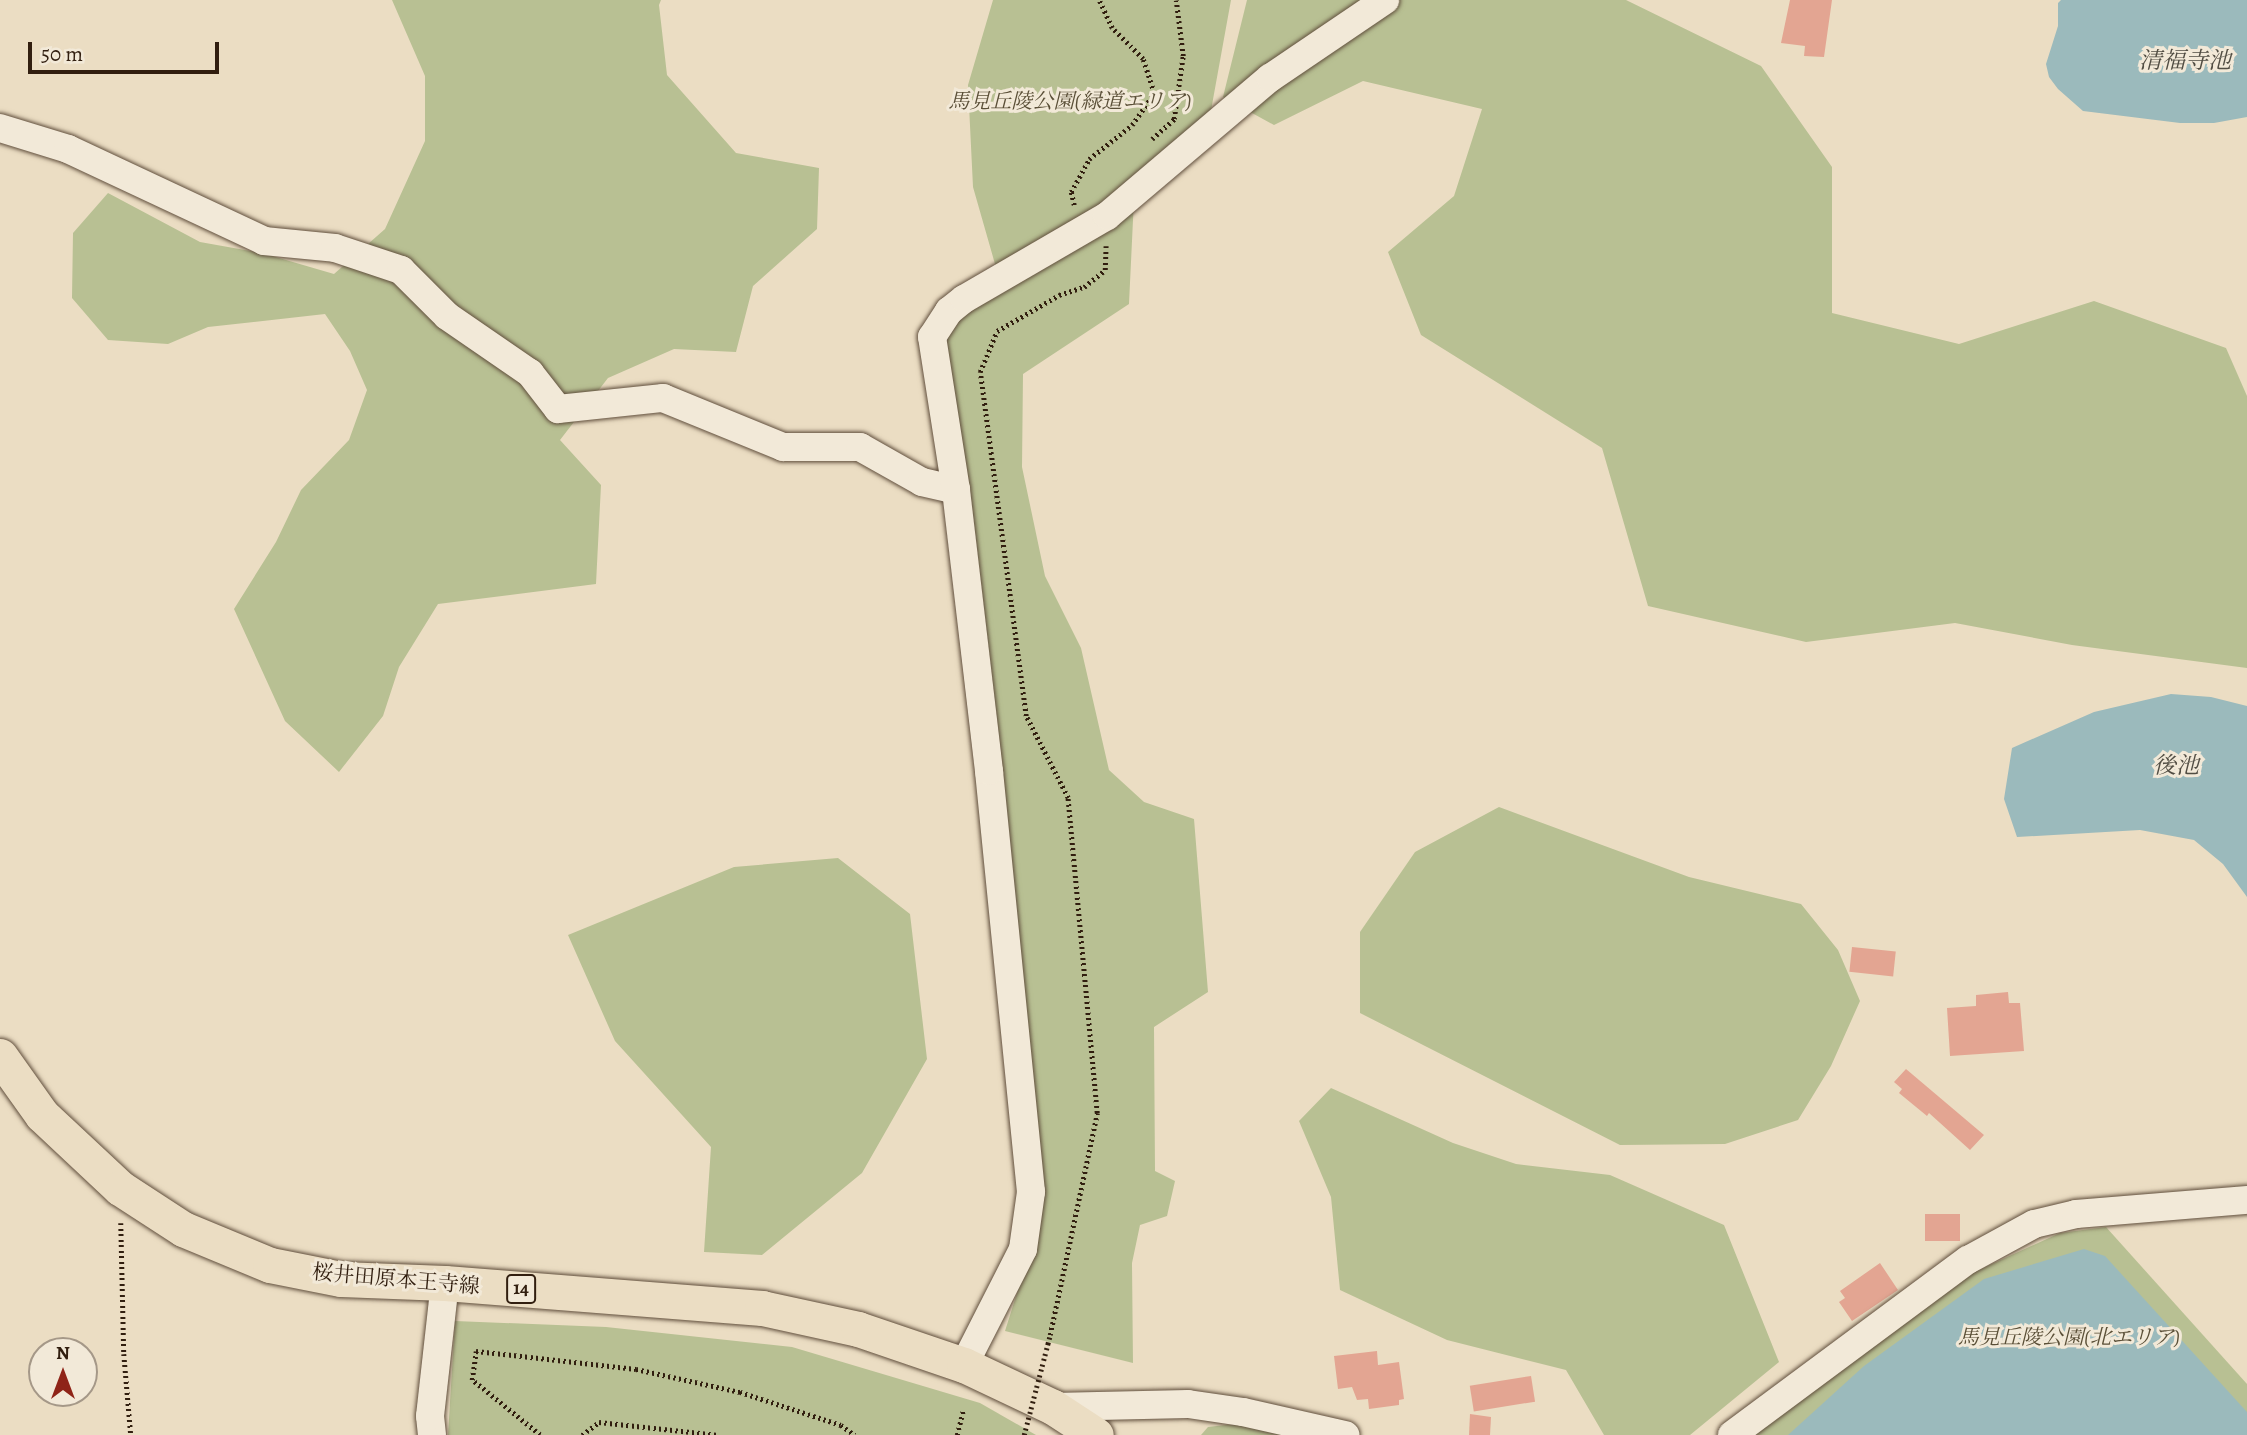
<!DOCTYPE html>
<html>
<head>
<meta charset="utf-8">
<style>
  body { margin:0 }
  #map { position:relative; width:2247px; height:1435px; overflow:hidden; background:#ebddc3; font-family:Alegreya,"Noto Serif JP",serif }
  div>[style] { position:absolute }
  .green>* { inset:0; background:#b8c093 }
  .water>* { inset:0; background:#9bbabc }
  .building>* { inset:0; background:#e3a592; transform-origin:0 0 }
  .path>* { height:4.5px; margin-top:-2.25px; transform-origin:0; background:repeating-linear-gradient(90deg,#311e0f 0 2px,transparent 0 5.5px) }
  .roads { filter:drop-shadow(0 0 2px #604e3c) drop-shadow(0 0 2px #604e3c) }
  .minor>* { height:28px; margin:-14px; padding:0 14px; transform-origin:14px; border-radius:14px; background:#f2e9d8 }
  .major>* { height:35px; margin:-17.5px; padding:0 17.5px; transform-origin:17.5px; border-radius:17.5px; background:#ebddc3 }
  .path-bridge>* { height:4.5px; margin-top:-2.25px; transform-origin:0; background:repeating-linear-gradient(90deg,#311e0f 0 2px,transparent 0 5.5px) }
  span { translate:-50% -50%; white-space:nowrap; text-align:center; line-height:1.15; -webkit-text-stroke:6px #f2e9d8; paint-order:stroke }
  .shield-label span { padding:2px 5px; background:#f2e9d8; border:2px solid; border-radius:5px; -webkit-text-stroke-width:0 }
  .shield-label { font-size:19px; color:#311e0f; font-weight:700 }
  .park-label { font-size:21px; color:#5a4f37; font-style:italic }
  .street-label { font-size:21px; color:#311e0f }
  .water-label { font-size:23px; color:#514d43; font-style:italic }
  .north { position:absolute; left:28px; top:1337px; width:70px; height:70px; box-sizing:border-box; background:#f2e9d8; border:2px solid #a59888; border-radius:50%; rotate:0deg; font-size:19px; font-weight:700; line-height:28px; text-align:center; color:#311e0f }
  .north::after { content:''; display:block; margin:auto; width:24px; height:32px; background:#8f2418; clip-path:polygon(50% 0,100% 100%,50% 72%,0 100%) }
  .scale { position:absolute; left:28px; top:42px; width:191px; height:32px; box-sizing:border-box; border:4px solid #311e0f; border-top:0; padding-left:9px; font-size:21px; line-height:24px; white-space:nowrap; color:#311e0f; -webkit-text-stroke:5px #f2e9d8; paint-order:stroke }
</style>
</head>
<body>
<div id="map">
  <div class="green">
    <i style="clip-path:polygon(392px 0,661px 0,659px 5px,667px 75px,736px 153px,819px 168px,817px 229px,753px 286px,736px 352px,674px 349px,608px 378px,560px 440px,601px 485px,596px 584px,438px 604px,399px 667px,383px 716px,339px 772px,285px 721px,234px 609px,276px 542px,301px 490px,349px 440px,367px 390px,350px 351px,325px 314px,208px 327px,168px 344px,108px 340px,72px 298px,73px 233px,108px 193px,200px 242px,262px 253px,334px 274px,385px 229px,425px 141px,425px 76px)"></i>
    <i style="clip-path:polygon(993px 0,1231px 0,1210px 116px,1135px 178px,1129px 304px,1023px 374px,1022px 467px,1045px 576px,1081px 648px,1109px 770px,1144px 802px,1194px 819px,1208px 992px,1154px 1027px,1155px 1171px,1175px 1181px,1167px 1216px,1140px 1225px,1132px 1263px,1133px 1363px,1005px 1331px,1018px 1290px,1035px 1253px,940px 339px,953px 317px,1001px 285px,973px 187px,968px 85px)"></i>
    <i style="clip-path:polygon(1247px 0,1626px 0,1761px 66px,1832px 167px,1832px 313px,1959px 344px,2094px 301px,2226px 348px,2247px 396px,2247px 668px,2072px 645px,1955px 623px,1806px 642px,1648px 606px,1602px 448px,1421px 335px,1388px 252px,1454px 196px,1482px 109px,1363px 81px,1274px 125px,1223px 97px)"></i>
    <i style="clip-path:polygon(1499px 807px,1689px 877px,1801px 904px,1838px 950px,1860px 1001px,1831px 1066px,1798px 1120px,1725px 1144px,1620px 1145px,1360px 1013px,1360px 932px,1415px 852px)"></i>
    <i style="clip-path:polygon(838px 858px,910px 914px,927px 1059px,862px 1173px,762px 1255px,704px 1252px,711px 1147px,615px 1041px,568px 935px,734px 867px)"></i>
    <i style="clip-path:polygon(1331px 1088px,1453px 1143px,1516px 1164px,1610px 1175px,1724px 1225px,1779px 1362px,1690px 1435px,1604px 1435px,1566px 1370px,1447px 1340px,1340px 1290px,1331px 1197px,1299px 1121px)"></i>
    <i style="clip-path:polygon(2106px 1227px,2247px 1384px,2247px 1435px,1747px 1435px,1972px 1273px,2060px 1233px)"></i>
    <i style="clip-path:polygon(455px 1321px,606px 1327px,792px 1347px,980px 1403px,1036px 1435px,448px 1435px)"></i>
    <i style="clip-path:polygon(1243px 1423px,1284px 1435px,1201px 1435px,1208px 1427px)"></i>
  </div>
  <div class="water">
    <i style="clip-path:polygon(2061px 0,2247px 0,2247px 117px,2214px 123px,2180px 123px,2083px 111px,2058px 89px,2049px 77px,2046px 64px,2058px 26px,2058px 3px)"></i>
    <i style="clip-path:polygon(2171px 694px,2211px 697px,2247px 706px,2247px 897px,2223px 864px,2194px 840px,2140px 830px,2017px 837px,2004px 799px,2012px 748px,2094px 712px)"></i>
    <i style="clip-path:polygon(2084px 1249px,2105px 1256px,2247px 1412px,2247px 1435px,1788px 1435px,1864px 1366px,1984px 1279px)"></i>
  </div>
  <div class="building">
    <i style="clip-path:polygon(1790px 0,1832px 0,1824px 57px,1804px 56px,1805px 46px,1781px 43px)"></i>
    <i style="left:1852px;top:947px;width:44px;height:25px;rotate:6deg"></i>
    <i style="clip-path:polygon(2008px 992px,2009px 1003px,2020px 1003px,2024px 1051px,1950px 1056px,1947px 1008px,1976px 1006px,1976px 995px)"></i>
    <i style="clip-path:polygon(1906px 1069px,1984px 1135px,1970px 1150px,1929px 1113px,1927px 1116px,1899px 1093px,1902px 1089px,1894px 1082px)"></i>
    <i style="left:1925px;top:1214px;width:35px;height:27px"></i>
    <i style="clip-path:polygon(1880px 1263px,1898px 1290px,1852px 1321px,1839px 1302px,1845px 1298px,1840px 1291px)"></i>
    <i style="clip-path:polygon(1377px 1351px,1378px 1365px,1399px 1362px,1404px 1399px,1399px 1400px,1399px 1405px,1369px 1409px,1368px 1399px,1357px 1400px,1352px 1387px,1338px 1389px,1334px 1356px)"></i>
    <i style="left:1531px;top:1376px;width:26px;height:62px;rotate:81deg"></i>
    <i style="clip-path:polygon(1470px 1414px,1491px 1417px,1490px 1435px,1469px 1435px)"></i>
  </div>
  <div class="path">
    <i style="left:1152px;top:139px;width:30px;rotate:-42deg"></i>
    <i style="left:1174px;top:119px;width:64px;rotate:-81.9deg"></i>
    <i style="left:1183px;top:56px;width:56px;rotate:-97.1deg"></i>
    <i style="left:1074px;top:205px;width:13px;rotate:-103deg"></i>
    <i style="left:1071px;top:192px;width:38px;rotate:-61deg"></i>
    <i style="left:1089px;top:159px;width:55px;rotate:-38.3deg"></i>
    <i style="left:1132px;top:125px;width:39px;rotate:-55deg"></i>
    <i style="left:1154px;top:93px;width:36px;rotate:-108deg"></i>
    <i style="left:1143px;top:59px;width:44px;rotate:-135deg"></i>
    <i style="left:1112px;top:28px;width:31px;rotate:-115deg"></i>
    <i style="left:121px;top:1223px;width:131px;rotate:88.7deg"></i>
    <i style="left:124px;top:1354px;width:81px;rotate:85.1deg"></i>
    <i style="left:1050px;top:1335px;width:227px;rotate:-78deg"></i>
    <i style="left:1097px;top:1113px;width:316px;rotate:-95.3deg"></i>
    <i style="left:1068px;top:798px;width:92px;rotate:-117.1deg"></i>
    <i style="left:1026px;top:716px;width:347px;rotate:-97.6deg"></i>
    <i style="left:980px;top:372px;width:44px;rotate:-67.5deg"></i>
    <i style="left:997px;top:331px;width:72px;rotate:-30.1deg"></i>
    <i style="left:1059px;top:295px;width:26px;rotate:-18deg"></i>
    <i style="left:1084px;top:287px;width:27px;rotate:-39deg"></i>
    <i style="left:1105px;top:270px;width:24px;rotate:-88deg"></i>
    <i style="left:540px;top:1435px;width:87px;rotate:-141deg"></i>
    <i style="left:472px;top:1380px;width:29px;rotate:-82deg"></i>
    <i style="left:476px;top:1351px;width:161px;rotate:6.4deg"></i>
    <i style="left:636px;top:1369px;width:107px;rotate:12.5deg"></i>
    <i style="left:740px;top:1392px;width:106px;rotate:18.1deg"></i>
    <i style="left:841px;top:1425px;width:17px;rotate:36deg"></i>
    <i style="left:582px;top:1435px;width:21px;rotate:-37deg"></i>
    <i style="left:599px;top:1422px;width:120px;rotate:6.2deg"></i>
    <i style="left:957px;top:1435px;width:25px;rotate:-76deg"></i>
  </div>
  <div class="roads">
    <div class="minor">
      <i style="left:0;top:128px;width:71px;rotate:17.2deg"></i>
      <i style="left:68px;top:149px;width:217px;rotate:25.1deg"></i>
      <i style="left:264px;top:241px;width:71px;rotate:5.6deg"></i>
      <i style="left:335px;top:248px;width:70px;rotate:18.4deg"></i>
      <i style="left:401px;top:270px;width:65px;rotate:45deg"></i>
      <i style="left:447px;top:316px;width:101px;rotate:34.5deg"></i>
      <i style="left:530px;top:373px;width:46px;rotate:52.1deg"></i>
      <i style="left:558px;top:409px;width:106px;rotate:-6deg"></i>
      <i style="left:663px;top:398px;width:130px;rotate:22.2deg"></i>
      <i style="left:783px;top:447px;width:77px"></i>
      <i style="left:860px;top:447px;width:71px;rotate:29.4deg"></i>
      <i style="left:922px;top:482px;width:35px;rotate:13deg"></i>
      <i style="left:964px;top:1365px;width:130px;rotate:-63deg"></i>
      <i style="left:1023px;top:1249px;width:58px;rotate:-82deg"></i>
      <i style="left:1031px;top:1192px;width:423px;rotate:-95.7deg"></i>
      <i style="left:989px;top:771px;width:283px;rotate:-96.7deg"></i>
      <i style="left:956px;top:490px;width:155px;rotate:-98.9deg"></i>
      <i style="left:932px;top:337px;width:31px;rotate:-57deg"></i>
      <i style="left:949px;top:311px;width:19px;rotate:-39deg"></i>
      <i style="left:964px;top:299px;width:165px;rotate:-30.1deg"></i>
      <i style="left:1107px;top:216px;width:214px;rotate:-40.3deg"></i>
      <i style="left:1270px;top:78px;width:139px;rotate:-34.1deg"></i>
      <i style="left:1053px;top:1407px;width:135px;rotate:-1.3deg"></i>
      <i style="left:1188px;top:1404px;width:56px;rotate:8.3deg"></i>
      <i style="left:1243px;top:1412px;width:105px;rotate:12.7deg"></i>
      <i style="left:432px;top:1435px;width:19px;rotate:-96deg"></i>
      <i style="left:430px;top:1416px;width:134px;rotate:-83.6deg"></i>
      <i style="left:1732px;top:1435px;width:294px;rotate:-36.6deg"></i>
      <i style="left:1968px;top:1260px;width:75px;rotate:-28.6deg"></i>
      <i style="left:2034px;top:1224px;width:43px;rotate:-13.4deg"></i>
      <i style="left:2076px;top:1214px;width:172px;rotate:-4.7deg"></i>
    </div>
    <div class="major">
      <i style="left:0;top:1056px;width:72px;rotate:54.6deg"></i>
      <i style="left:42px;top:1115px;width:107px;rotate:43.1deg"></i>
      <i style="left:120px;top:1188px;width:75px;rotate:33.1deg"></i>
      <i style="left:183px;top:1229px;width:94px;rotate:22.5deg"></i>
      <i style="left:270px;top:1265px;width:72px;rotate:11.2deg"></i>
      <i style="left:341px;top:1279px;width:104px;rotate:2.2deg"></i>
      <i style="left:445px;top:1283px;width:318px;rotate:4.5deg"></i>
      <i style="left:762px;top:1308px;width:98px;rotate:12.3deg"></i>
      <i style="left:858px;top:1329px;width:112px;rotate:18.8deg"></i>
      <i style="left:964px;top:1365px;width:98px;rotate:25.3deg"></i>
      <i style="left:1053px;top:1407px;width:51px;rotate:33.1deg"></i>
    </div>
  </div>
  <div class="path-bridge">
    <i style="left:1024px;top:1435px;width:103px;rotate:-75.4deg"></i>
  </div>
  <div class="shield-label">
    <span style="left:521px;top:1289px">14</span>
  </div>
  <div class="park-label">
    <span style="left:1070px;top:101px">馬見丘陵公園(緑道エリア)</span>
    <span style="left:2069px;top:1337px">馬見丘陵公園(北エリア)</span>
  </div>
  <div class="street-label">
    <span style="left:396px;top:1279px;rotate:5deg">桜井田原本王寺線</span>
  </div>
  <div class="water-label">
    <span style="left:2185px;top:61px">清福寺池</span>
    <span style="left:2176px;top:766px">後池</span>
  </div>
  <div class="north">N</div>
  <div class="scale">50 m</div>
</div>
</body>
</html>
